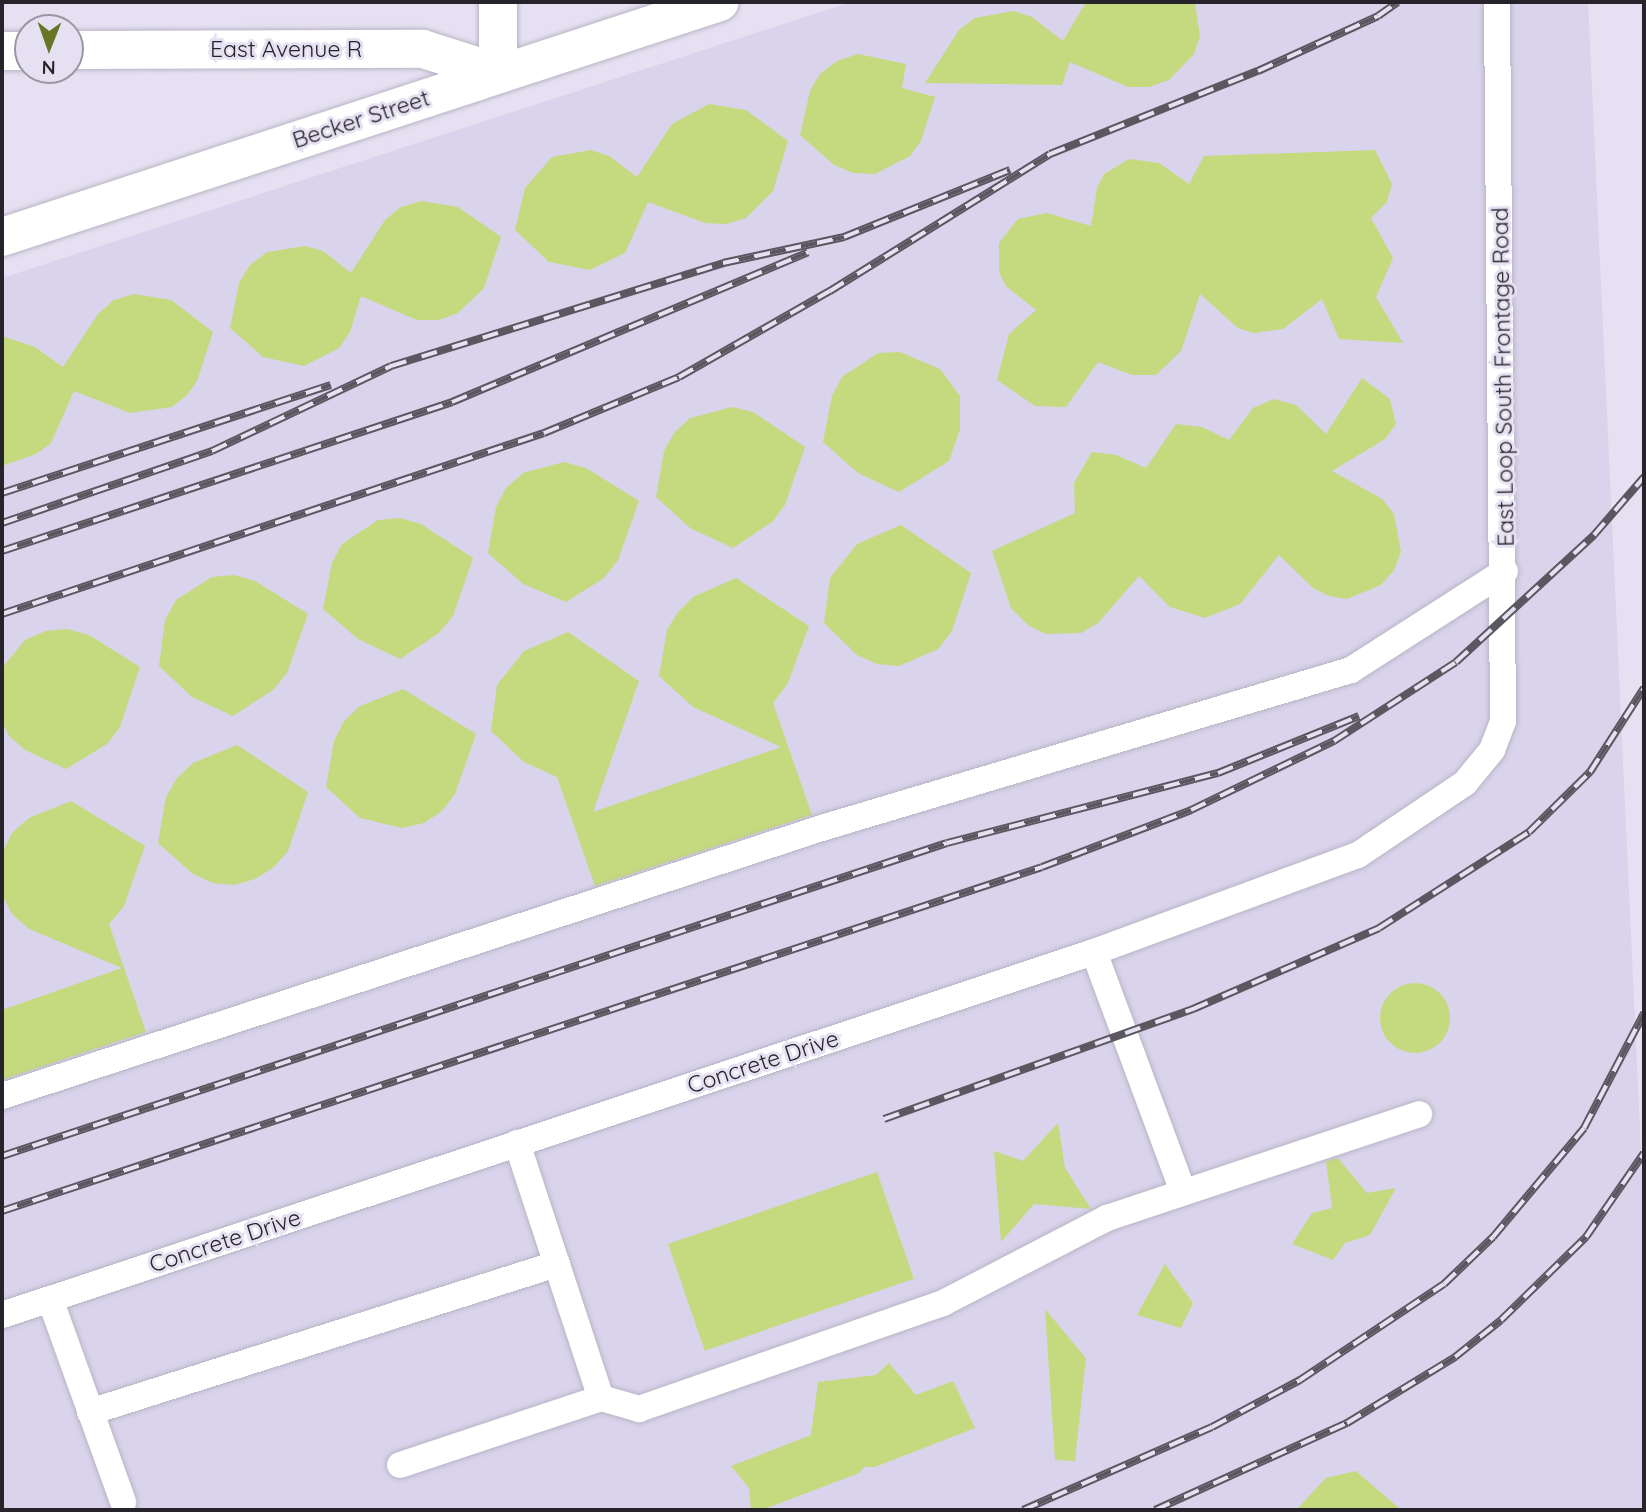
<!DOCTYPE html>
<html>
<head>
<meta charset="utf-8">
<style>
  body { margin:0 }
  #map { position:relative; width:1646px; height:1512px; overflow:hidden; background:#e6e1f2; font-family:Quicksand,sans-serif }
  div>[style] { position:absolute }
  .built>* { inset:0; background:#d9d3eb }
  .building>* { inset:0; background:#c5da7e; transform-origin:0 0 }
  .round { border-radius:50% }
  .roads { filter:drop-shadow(0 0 2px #b8b4c4) drop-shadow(0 0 2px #b8b4c4) }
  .service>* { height:26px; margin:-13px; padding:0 13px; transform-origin:13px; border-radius:13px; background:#fff }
  .minor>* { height:38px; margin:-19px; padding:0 19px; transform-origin:19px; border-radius:19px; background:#fff }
  .rail>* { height:8px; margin-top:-4px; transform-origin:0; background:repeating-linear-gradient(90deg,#e6e1f2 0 16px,#5a5760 0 32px); box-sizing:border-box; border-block:2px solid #5a5760 }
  span { translate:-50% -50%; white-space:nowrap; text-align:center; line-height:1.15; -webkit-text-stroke:6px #e6e1f2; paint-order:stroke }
  .street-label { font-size:23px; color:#26242a }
  .frame { position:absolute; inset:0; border:4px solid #26242a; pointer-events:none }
  .north { position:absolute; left:14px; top:14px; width:70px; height:70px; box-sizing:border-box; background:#e6e1f2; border:2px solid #9995a2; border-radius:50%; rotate:181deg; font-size:19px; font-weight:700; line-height:28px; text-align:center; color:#26242a }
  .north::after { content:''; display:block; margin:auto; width:24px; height:32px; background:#667624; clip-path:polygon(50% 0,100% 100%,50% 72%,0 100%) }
</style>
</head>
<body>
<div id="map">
  <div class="built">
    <i style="clip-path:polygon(851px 2px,1588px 2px,1644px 1217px,1644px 1510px,2px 1510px,2px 278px)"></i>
  </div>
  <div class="building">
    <i style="clip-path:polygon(1086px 2px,1195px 2px,1200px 36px,1194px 54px,1169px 80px,1149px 87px,1128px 87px,1070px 62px,1062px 85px,925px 83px,959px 30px,975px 18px,1014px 11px,1032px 17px,1063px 41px)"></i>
    <i style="clip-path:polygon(858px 54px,906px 64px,902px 88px,935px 97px,921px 141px,910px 156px,875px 174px,853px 173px,834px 165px,800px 135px,810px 91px,820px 74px,837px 61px)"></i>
    <i style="clip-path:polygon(709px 104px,746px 110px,788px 141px,773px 191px,746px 218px,726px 224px,705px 223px,648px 202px,625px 253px,590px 270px,549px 262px,515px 230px,525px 188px,552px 157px,591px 150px,609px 156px,637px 177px,672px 124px)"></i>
    <i style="clip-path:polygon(1375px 150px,1392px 184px,1387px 202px,1371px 218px,1393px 258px,1376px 297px,1403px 343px,1339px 339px,1322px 299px,1283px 329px,1253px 333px,1238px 328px,1200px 294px,1181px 351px,1156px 375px,1132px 375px,1098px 362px,1066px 407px,1035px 406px,997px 380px,1009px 334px,1036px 310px,1006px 286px,999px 272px,999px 243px,1018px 219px,1047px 213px,1091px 226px,1097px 188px,1104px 174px,1129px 159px,1159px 163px,1189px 184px,1204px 156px)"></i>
    <i style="clip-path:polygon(421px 201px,458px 207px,501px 237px,484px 288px,458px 313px,439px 320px,417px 320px,361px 296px,350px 332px,339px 348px,304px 366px,263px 357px,230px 328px,239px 283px,250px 265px,267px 252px,305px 246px,323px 251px,351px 273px,385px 220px,401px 207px)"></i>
    <i style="clip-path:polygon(134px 294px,171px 300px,213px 332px,197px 381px,187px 395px,172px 407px,130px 413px,74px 391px,51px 443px,36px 454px,2px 466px,2px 336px,35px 347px,63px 367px,98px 314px,114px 300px)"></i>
    <i style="clip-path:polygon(900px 352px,940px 369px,960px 396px,960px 429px,949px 461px,899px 492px,858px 473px,823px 442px,832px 396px,842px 377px,878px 353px)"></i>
    <i style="clip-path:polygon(1362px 378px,1390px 399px,1396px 424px,1385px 439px,1332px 471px,1382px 499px,1394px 514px,1401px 552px,1394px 570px,1381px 585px,1347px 599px,1329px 596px,1313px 588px,1279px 555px,1240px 604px,1205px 618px,1170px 607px,1139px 576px,1098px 623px,1081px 633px,1046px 634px,1029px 626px,1011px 608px,992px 551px,1075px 513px,1074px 483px,1092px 452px,1116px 455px,1146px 468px,1176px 424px,1202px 427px,1229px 440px,1253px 408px,1274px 399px,1296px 405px,1326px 434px)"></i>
    <i style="clip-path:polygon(732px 407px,753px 412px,805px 447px,785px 505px,772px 522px,733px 548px,690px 528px,656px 497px,664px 451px,674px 433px,690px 418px)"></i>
    <i style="clip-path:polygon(564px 462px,586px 468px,639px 501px,618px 560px,604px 578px,566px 602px,523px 584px,488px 553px,496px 507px,506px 488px,523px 473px)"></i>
    <i style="clip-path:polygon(400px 518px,421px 524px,473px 558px,453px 616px,439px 633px,400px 659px,358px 639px,323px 609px,332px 563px,342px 544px,378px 520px)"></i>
    <i style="clip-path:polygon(901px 525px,971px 573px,952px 631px,938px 649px,899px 666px,877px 664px,857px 655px,824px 623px,830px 578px,857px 544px)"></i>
    <i style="clip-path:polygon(234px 575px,255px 581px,308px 614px,287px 673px,273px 690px,233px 716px,192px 697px,159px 666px,165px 620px,176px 600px,212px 577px)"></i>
    <i style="clip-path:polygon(736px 578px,809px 626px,788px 683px,773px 703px,812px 815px,595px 886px,557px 777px,524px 762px,491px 731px,497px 685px,524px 651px,568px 632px,639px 681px,593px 812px,781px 747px,693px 707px,659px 676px,667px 630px,678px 612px,693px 597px)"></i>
    <i style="clip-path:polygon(67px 629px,89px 635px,140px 667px,120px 727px,107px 744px,66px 769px,25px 750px,9px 736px,2px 722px,2px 668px,25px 640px,46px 631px)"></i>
    <i style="clip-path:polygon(403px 689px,476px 734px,455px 794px,442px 811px,424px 823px,402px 828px,360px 818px,326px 787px,334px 741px,344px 721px,360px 706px)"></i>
    <i style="clip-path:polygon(237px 745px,308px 792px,288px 851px,274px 867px,255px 879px,234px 885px,213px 883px,193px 874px,158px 843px,166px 797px,177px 778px,193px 763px)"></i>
    <i style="clip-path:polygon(71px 801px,145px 846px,124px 906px,109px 924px,146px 1032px,2px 1080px,2px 1010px,122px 968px,29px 929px,12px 914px,2px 895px,2px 853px,12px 833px,29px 818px)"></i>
    <i class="round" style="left:1380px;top:983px;width:70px;height:70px"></i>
    <i style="clip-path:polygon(1058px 1123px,1065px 1168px,1091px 1209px,1034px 1204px,1001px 1242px,994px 1151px,1023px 1161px)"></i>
    <i style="clip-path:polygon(1338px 1158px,1367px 1193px,1396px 1188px,1370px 1235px,1345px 1243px,1333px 1260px,1292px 1244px,1312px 1213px,1332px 1208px,1326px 1161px)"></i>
    <i style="left:877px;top:1172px;width:113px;height:221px;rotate:71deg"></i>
    <i style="clip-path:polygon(1165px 1264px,1193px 1303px,1181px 1328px,1137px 1315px)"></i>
    <i style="clip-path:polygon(1045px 1309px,1086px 1358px,1075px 1461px,1055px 1460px)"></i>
    <i style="clip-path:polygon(889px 1363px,916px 1395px,953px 1381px,975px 1428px,875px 1467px,864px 1467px,859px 1473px,762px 1510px,751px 1510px,749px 1488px,731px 1466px,811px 1435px,818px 1382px,876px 1375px)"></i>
    <i style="clip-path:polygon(1356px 1471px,1401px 1510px,1296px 1510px,1326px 1478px)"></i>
  </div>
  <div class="roads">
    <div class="service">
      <i style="left:1094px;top:952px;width:255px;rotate:69.6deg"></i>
      <i style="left:2px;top:1096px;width:866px;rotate:-18.1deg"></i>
      <i style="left:825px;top:827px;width:549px;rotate:-16.62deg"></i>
      <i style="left:1351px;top:670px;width:183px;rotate:-32.7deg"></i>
      <i style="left:517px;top:1143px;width:268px;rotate:71.8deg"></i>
      <i style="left:50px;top:1299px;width:216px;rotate:70.2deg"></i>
      <i style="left:2px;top:1315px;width:1151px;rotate:-18.39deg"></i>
      <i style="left:1094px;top:952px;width:281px;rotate:-20.2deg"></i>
      <i style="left:1358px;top:855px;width:129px;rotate:-33.9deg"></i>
      <i style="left:1465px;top:783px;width:43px;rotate:-50.7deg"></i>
      <i style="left:1492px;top:750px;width:31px;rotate:-69deg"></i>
      <i style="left:1503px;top:721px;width:719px;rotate:-90.48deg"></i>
      <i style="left:90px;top:1412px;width:490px;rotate:-17.6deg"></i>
      <i style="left:400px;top:1465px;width:212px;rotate:-18.4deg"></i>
      <i style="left:601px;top:1398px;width:40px;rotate:16deg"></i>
      <i style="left:639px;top:1409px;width:322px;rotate:-19.2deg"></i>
      <i style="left:943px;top:1303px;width:185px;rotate:-27.4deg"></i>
      <i style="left:1107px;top:1218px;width:329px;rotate:-18.4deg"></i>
    </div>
    <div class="minor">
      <i style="left:70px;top:50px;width:353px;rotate:-0.2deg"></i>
      <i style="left:423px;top:49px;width:79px;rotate:17.7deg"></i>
      <i style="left:498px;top:73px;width:71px;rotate:-90deg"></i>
      <i style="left:2px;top:51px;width:26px"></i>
      <i style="left:2px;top:237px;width:755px;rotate:-18.12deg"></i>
    </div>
  </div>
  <div class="rail">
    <i style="left:2px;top:493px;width:346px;rotate:-18.2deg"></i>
    <i style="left:2px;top:523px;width:222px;rotate:-18.9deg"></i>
    <i style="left:212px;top:451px;width:198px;rotate:-25.4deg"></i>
    <i style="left:391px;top:366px;width:348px;rotate:-17.2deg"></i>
    <i style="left:723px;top:263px;width:124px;rotate:-12.1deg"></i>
    <i style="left:844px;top:237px;width:179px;rotate:-22deg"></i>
    <i style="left:2px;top:551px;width:474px;rotate:-18.3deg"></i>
    <i style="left:452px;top:402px;width:386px;rotate:-22.8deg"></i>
    <i style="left:2px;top:614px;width:571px;rotate:-18.47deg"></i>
    <i style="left:544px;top:433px;width:146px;rotate:-22.5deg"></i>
    <i style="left:679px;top:377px;width:174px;rotate:-29.7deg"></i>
    <i style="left:830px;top:291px;width:259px;rotate:-31.9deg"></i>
    <i style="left:1050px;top:154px;width:224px;rotate:-21.8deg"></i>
    <i style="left:1258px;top:71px;width:132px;rotate:-24.6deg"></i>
    <i style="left:1378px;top:16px;width:24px;rotate:-35deg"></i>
    <i style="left:884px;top:1119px;width:328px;rotate:-19.6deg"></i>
    <i style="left:1193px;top:1009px;width:203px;rotate:-23.5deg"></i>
    <i style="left:1379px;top:928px;width:178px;rotate:-32.6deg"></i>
    <i style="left:1529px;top:832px;width:86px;rotate:-44.5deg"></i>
    <i style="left:1590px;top:772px;width:100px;rotate:-57.3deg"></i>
    <i style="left:2px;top:1156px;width:995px;rotate:-18.33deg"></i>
    <i style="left:947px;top:843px;width:280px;rotate:-14.5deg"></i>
    <i style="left:1218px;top:773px;width:152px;rotate:-22deg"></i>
    <i style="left:2px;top:1211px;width:1095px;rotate:-18.3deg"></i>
    <i style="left:1042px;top:867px;width:160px;rotate:-20.9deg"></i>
    <i style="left:1191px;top:810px;width:159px;rotate:-25.8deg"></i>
    <i style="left:1334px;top:741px;width:145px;rotate:-32.9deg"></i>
    <i style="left:1456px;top:662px;width:188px;rotate:-42.6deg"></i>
    <i style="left:1594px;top:535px;width:77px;rotate:-49.2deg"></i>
    <i style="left:1023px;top:1510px;width:206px;rotate:-23.7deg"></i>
    <i style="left:1212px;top:1427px;width:100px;rotate:-28.1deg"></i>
    <i style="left:1300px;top:1380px;width:173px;rotate:-33.7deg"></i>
    <i style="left:1444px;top:1284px;width:68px;rotate:-43.8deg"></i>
    <i style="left:1493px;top:1237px;width:142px;rotate:-50.1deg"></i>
    <i style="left:1584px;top:1128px;width:130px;rotate:-62.4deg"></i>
    <i style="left:1155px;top:1510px;width:211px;rotate:-24.4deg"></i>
    <i style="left:1347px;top:1423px;width:127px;rotate:-31.4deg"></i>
    <i style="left:1455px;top:1357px;width:59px;rotate:-38.8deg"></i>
    <i style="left:1501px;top:1320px;width:119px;rotate:-44.3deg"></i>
    <i style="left:1586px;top:1237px;width:102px;rotate:-55.4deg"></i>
  </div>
  <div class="street-label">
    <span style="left:286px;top:49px">East Avenue R</span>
    <span style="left:361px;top:119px;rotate:-18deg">Becker Street</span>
    <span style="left:1503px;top:377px;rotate:-91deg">East Loop South Frontage Road</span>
    <span style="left:763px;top:1062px;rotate:-18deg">Concrete Drive</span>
    <span style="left:225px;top:1241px;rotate:-18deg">Concrete Drive</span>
  </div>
  <div class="frame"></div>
  <div class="north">N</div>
</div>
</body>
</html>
